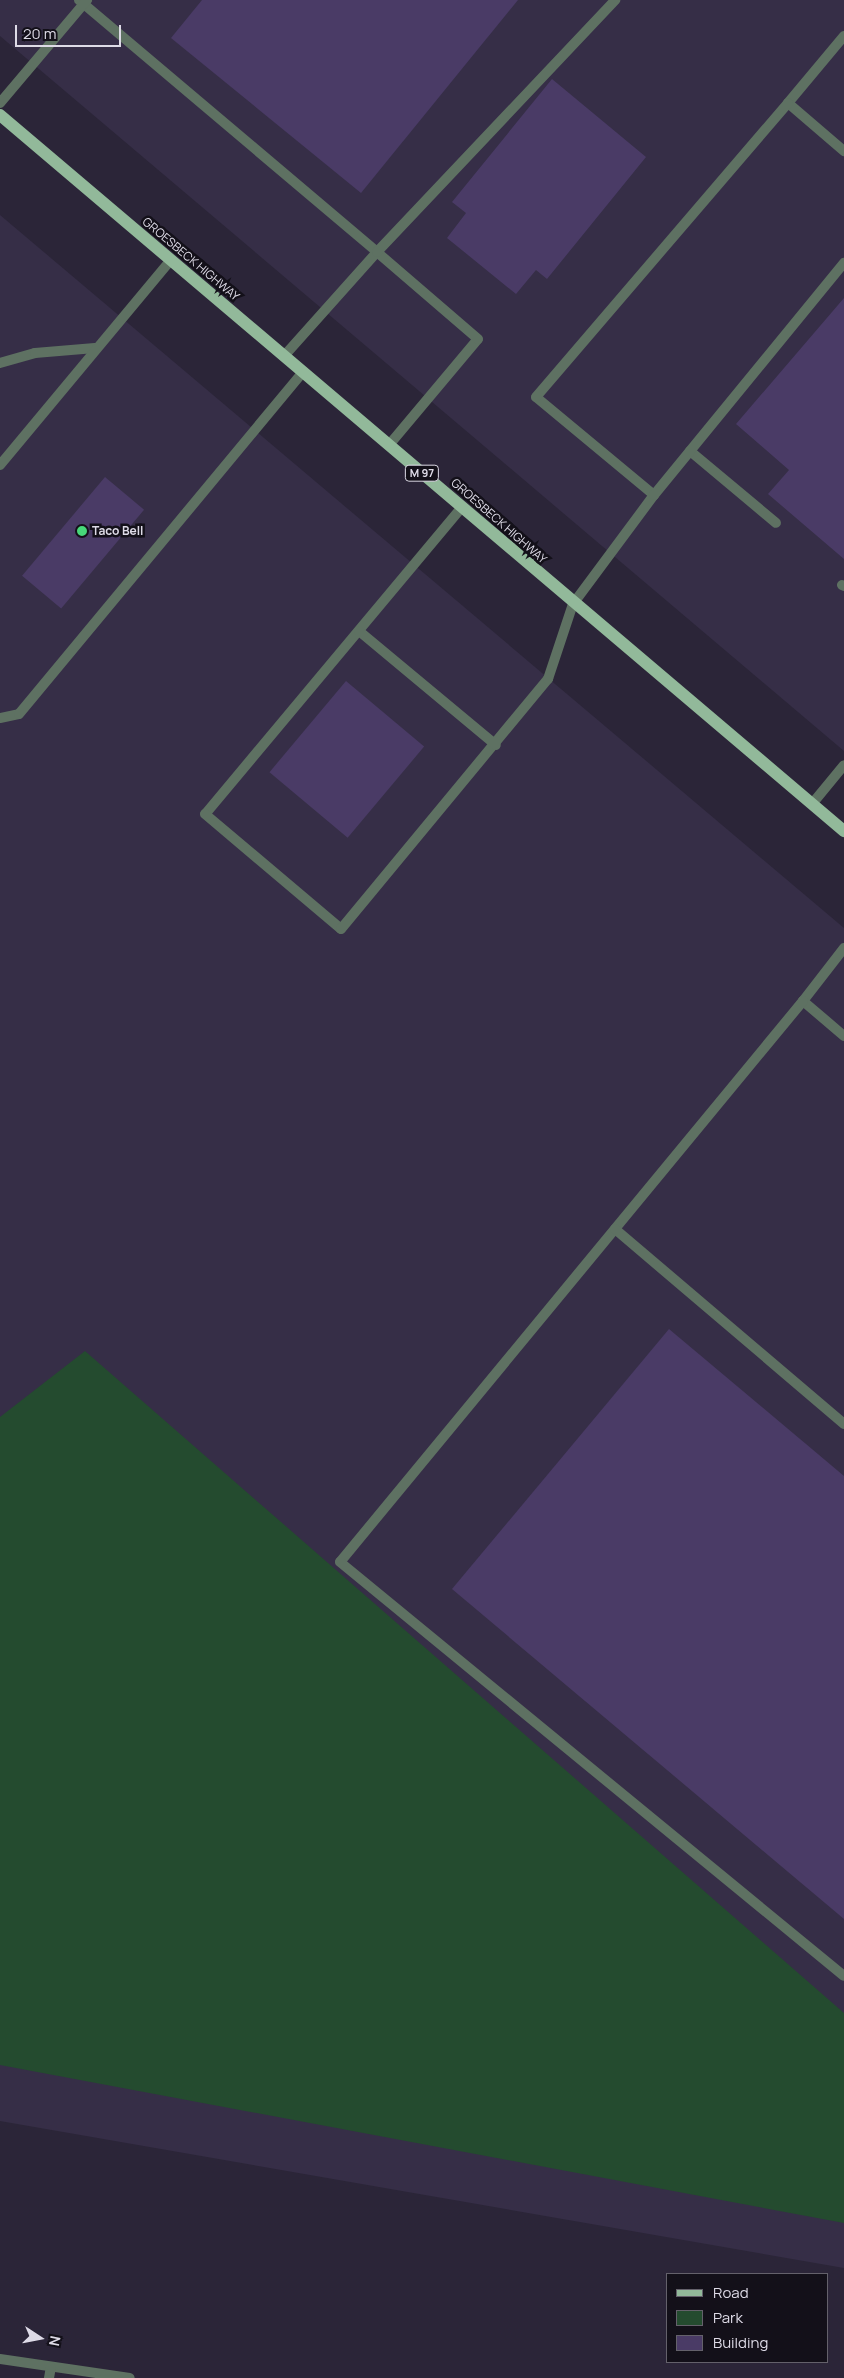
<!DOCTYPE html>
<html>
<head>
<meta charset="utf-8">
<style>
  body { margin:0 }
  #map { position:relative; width:844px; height:2378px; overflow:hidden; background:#2b2538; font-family:Manrope,sans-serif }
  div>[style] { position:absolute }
  .built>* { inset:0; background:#362e47 }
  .green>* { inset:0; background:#244b2f }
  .building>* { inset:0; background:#4a3b66; transform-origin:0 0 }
  .service>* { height:10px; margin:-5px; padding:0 5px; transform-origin:5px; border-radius:5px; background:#5e7162 }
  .minor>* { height:10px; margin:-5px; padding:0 5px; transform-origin:5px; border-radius:5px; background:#5e7162 }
  .primary>* { height:12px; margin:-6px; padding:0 6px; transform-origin:6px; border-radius:6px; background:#92b99a }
  .dots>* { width:14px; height:14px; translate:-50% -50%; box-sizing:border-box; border:2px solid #131019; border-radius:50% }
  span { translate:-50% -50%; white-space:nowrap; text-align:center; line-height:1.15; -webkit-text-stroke:5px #131019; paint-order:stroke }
  .shield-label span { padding:1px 4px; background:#131019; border:1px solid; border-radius:4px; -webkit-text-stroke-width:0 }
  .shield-label { font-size:11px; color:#dedbe7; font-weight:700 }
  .street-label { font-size:12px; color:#dedbe7 }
  .poi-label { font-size:12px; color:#dedbe7; font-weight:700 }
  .left { translate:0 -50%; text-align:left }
  .legend { position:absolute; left:666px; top:2273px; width:162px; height:90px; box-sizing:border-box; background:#131019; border:1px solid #64616b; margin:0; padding:6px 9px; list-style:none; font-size:15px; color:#dedbe7 }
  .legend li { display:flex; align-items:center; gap:10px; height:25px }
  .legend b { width:25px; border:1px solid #64616b }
  .north { position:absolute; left:15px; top:2313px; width:50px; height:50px; -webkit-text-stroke:4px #131019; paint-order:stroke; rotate:101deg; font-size:14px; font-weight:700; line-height:20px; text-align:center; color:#dedbe7 }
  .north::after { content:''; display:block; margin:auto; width:18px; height:22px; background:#dedbe7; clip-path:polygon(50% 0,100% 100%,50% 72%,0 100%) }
  .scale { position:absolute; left:15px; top:25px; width:106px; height:22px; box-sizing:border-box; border:2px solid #dedbe7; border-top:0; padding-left:6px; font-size:15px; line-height:18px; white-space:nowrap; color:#dedbe7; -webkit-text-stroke:4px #131019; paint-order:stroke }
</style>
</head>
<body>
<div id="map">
  <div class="built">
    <i style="clip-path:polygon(0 0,844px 0,844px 751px,0 36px)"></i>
    <i style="clip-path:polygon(0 215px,844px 928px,844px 2268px,0 2121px)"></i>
  </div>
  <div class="green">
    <i style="clip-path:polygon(85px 1351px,844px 2013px,844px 2223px,0 2065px,0 1417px)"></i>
  </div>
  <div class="building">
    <i style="clip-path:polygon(202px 0,518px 0,361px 193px,171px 38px)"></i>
    <i style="clip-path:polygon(552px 79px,646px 157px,547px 279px,536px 270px,516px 294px,447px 238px,466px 213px,452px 202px)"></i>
    <i style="clip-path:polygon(844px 298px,844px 559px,768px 494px,789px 470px,736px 424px)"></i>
    <i style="left:105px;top:477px;width:51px;height:129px;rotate:40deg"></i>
    <i style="left:346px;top:681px;width:102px;height:119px;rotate:40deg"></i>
    <i style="clip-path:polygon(669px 1329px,844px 1476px,844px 1919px,452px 1589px)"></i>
  </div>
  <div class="service">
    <i style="left:79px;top:0;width:390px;rotate:40.2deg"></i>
    <i style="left:377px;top:252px;width:140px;rotate:131.8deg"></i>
    <i style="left:844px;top:36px;width:87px;rotate:129.9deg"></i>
    <i style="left:788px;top:103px;width:74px;rotate:40.6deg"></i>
    <i style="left:0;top:103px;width:135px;rotate:-49.8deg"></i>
    <i style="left:0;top:363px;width:36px;rotate:-16deg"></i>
    <i style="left:35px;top:353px;width:60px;rotate:-4.8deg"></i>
    <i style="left:389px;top:445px;width:138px;rotate:-50deg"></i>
    <i style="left:478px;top:339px;width:133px;rotate:-139.3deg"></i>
    <i style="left:377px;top:252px;width:347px;rotate:-46.6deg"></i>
    <i style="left:690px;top:451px;width:112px;rotate:39.9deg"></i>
    <i style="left:0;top:465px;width:267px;rotate:-50.2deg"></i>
    <i style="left:654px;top:495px;width:153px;rotate:-140.3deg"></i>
    <i style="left:536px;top:397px;width:387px;rotate:-49.4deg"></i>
    <i style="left:462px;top:507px;width:400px;rotate:129.9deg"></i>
    <i style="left:205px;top:814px;width:178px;rotate:40.2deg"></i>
    <i style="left:341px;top:929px;width:325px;rotate:-50.4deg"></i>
    <i style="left:548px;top:679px;width:79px;rotate:-71.6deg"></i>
    <i style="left:573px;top:604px;width:136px;rotate:-53.4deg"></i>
    <i style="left:654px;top:495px;width:300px;rotate:-50.7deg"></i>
    <i style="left:842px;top:585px;width:2px;rotate:27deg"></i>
    <i style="left:359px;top:631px;width:178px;rotate:39.8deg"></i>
    <i style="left:0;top:718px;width:19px;rotate:-12deg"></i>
    <i style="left:19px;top:714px;width:445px;rotate:-50.3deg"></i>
    <i style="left:812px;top:804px;width:50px;rotate:-50.6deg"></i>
    <i style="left:803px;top:1001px;width:67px;rotate:-52.3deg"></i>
    <i style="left:844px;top:1036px;width:54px;rotate:-139.5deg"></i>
    <i style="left:803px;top:1001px;width:727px;rotate:129.53deg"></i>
    <i style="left:340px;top:1562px;width:652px;rotate:39.4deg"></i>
    <i style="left:615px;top:1229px;width:301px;rotate:40.4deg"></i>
  </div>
  <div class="minor">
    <i style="left:0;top:2359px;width:131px;rotate:8.3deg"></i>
    <i style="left:49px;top:2378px;width:11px;rotate:-80deg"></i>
  </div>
  <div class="primary">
    <i style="left:0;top:115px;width:1107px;rotate:40.31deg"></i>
  </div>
  <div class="dots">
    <i style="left:82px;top:531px;background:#47d779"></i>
  </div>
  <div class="shield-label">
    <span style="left:422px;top:473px">M 97</span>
  </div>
  <div class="street-label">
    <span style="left:191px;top:259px;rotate:40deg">GROESBECK HIGHWAY</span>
    <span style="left:499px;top:521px;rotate:41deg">GROESBECK HIGHWAY</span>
  </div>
  <div class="poi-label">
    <span class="left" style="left:92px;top:531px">Taco Bell</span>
  </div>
  <ul class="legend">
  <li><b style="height:6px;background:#92b99a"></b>Road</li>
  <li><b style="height:14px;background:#244b2f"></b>Park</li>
  <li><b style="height:14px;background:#4a3b66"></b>Building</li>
  </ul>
  <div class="north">N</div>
  <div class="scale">20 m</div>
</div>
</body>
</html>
